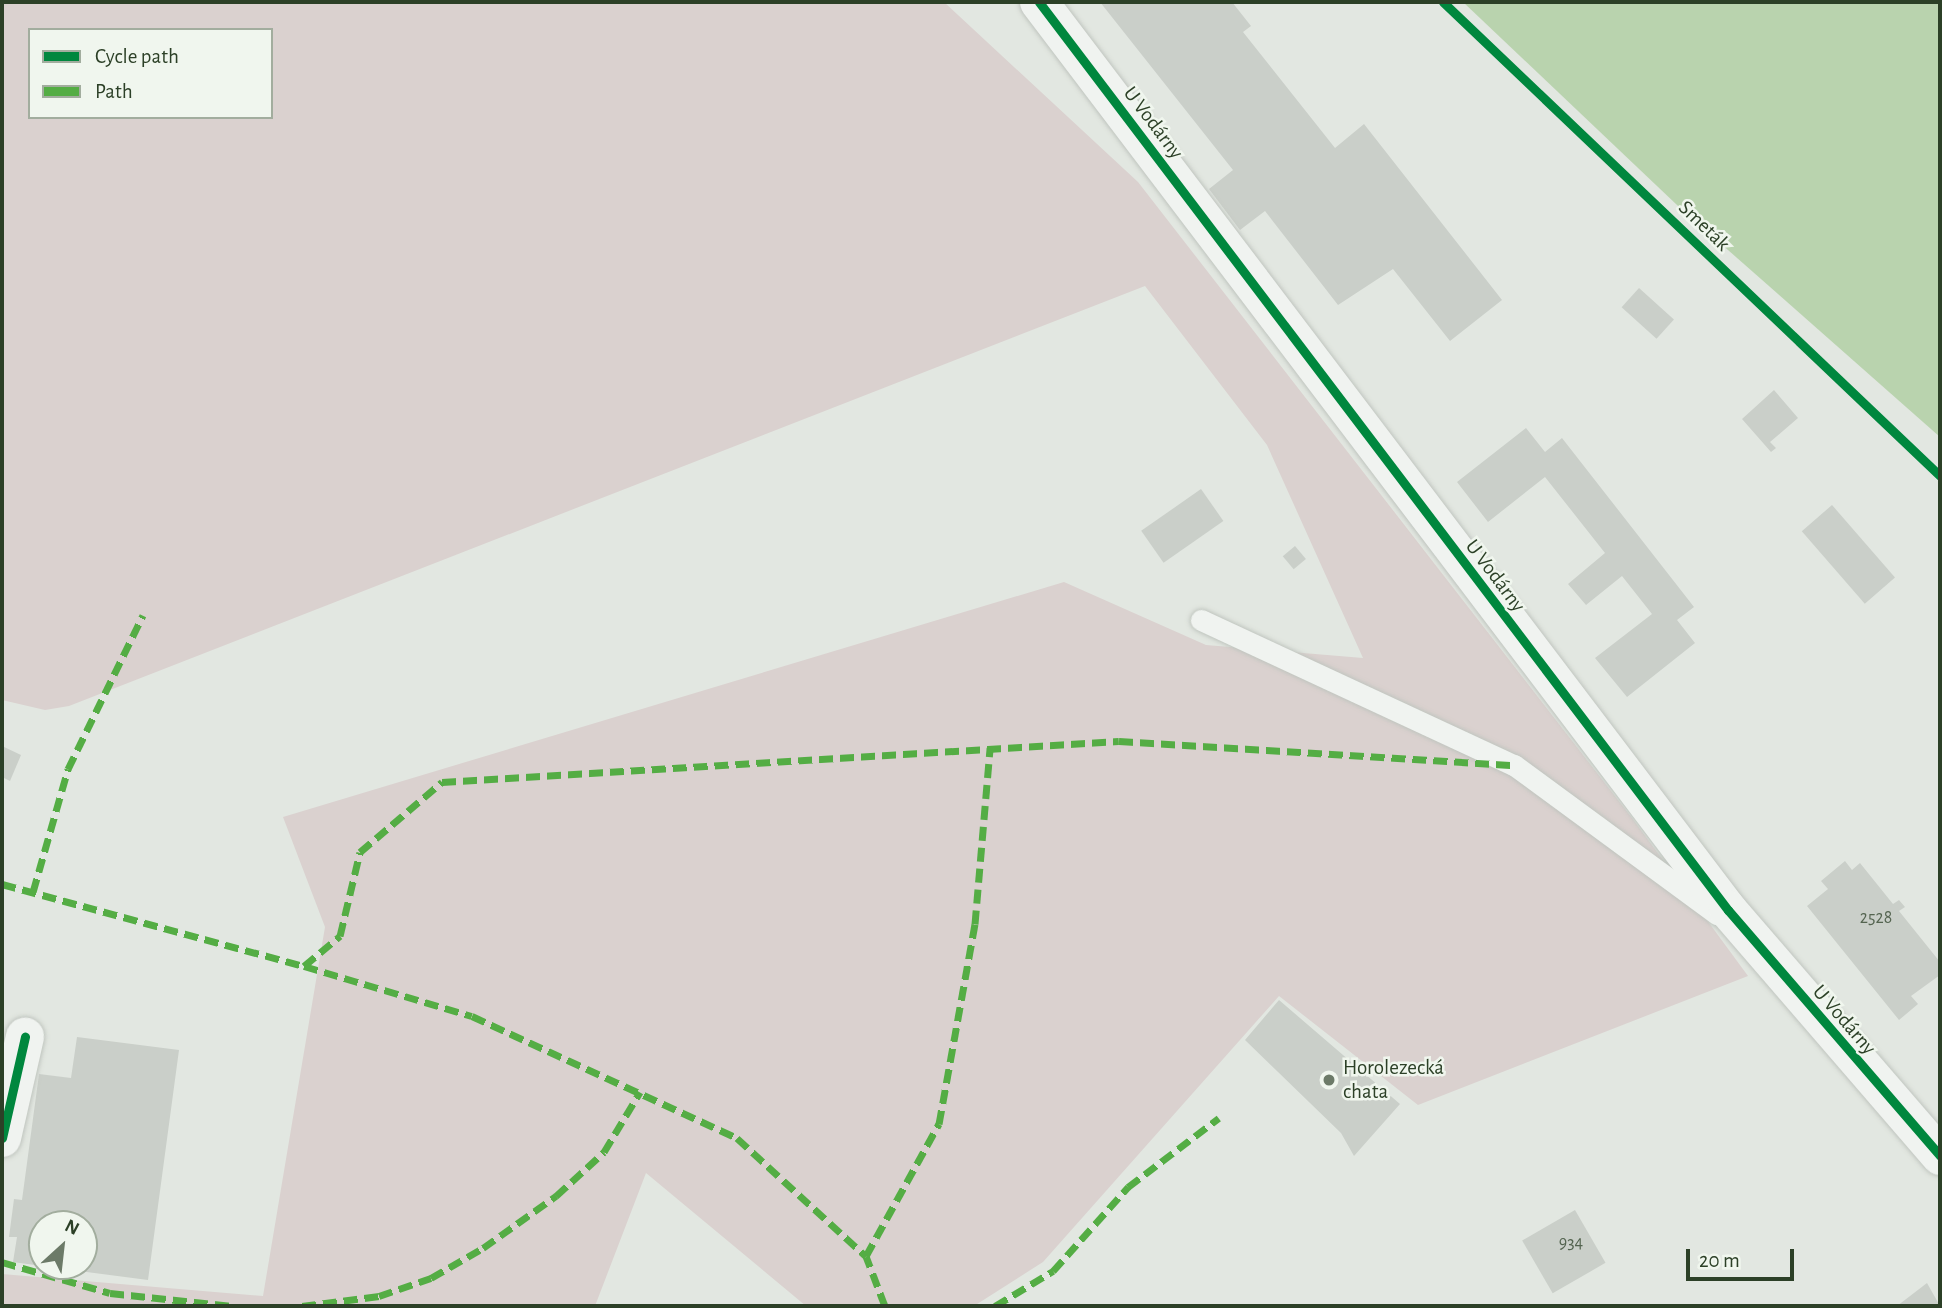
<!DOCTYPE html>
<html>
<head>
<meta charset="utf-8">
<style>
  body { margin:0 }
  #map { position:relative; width:1942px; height:1308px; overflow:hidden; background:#e2e7e1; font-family:"Alegreya Sans",sans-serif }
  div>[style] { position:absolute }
  .green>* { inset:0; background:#dad1cf }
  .water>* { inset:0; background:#b9d3ae }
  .building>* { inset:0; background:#cacfc9; transform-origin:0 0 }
  .path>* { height:4.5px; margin-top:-2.25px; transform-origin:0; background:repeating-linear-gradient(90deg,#c0c6c0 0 5px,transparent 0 10px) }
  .roads { filter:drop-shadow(0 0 2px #c0c5bf) drop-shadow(0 0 2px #c0c5bf) }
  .lane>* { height:21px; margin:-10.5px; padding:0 10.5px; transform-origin:10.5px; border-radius:10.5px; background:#f0f3f0 }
  .street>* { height:38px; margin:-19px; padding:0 19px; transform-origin:19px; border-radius:19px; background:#f0f3f0 }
  .quiet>* { height:7px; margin-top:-3.5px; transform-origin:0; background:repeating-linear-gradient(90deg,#54ad44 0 14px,transparent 0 21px) }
  .cycleway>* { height:9px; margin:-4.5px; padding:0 4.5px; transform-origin:4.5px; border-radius:4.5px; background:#00873e }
  .dots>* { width:19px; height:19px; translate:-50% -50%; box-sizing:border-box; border:4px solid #f0f6ee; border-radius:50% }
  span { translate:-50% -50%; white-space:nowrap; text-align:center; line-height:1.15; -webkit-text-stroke:5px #f0f6ee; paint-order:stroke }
  .number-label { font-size:18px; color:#546450 }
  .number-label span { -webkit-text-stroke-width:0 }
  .street-label { font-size:21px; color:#2c4027 }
  .poi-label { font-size:21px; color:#2c4027 }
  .left { translate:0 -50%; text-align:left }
  .frame { position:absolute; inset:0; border:4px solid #2c4027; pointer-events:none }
  .legend { position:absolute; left:28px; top:28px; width:245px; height:91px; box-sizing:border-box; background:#f0f6ee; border:2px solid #a2ad9e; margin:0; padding:9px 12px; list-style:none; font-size:21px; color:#2c4027 }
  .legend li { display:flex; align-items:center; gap:14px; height:35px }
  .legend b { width:35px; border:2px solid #a2ad9e }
  .north { position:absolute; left:28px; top:1210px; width:70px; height:70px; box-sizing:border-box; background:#f0f6ee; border:2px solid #a2ad9e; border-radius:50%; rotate:27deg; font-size:19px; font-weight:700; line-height:28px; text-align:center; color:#2c4027 }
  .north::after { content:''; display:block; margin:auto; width:24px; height:32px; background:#6c7a68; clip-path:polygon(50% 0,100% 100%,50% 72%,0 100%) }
  .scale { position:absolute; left:1686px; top:1249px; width:108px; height:32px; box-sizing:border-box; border:4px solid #2c4027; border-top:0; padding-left:9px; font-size:21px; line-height:24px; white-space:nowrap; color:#2c4027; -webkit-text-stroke:5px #f0f6ee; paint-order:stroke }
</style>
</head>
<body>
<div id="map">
  <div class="green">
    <i style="clip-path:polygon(evenodd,2px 2px,944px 2px,1138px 182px,1632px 818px,1748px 976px,1418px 1105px,1279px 996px,1043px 1262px,974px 1306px,806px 1306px,646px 1173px,595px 1306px,2px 1306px,2px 1274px,263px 1296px,325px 927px,283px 817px,1064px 582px,1206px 645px,1363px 658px,1267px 445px,1145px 286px,69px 706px,45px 710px,2px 700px,2px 2px,30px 30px,271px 30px,271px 117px,30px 117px,30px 30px)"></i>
  </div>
  <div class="water">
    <i style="clip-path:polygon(1463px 2px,1940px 2px,1940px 437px,1677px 205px)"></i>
  </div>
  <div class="building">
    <i style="clip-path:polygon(1100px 2px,1232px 2px,1251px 26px,1243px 32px,1335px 148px,1364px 124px,1502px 300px,1450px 341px,1393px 269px,1338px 305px,1265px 211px,1240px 230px,1209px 189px,1233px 170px)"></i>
    <i style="left:1639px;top:288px;width:47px;height:26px;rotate:42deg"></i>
    <i style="clip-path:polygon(1774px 390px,1798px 418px,1770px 442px,1776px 448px,1771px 452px,1742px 419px)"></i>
    <i style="clip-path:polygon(1526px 428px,1545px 452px,1562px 438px,1694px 607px,1677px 620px,1695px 643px,1627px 697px,1595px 658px,1652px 614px,1622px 576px,1586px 605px,1568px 584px,1605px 553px,1545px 477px,1488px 522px,1457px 482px)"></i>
    <i style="left:1201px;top:489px;width:39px;height:73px;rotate:55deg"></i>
    <i style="left:1832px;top:505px;width:96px;height:40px;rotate:49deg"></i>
    <i style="left:1295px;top:546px;width:17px;height:16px;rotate:50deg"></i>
    <i style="clip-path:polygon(2px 746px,21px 755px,10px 781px,2px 777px)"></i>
    <i style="clip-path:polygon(1845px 861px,1852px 870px,1860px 863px,1893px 904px,1899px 900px,1905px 907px,1899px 911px,1940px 962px,1940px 975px,1911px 996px,1918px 1004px,1899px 1020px,1807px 906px,1828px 889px,1821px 881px)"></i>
    <i style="clip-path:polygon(1279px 1000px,1400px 1104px,1354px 1156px,1341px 1133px,1245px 1040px)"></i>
    <i style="clip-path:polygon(77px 1037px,179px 1050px,148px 1280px,56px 1268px,84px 1266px,84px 1224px,42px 1224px,42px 1266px,13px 1262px,17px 1237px,9px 1237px,14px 1199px,22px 1200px,39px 1074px,71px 1078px)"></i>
    <i style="left:1575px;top:1210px;width:61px;height:61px;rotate:60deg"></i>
    <i style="clip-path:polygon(1927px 1283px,1940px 1306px,1897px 1306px)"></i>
  </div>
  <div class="path">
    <i style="left:1443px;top:2px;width:687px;rotate:43.64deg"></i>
  </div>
  <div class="roads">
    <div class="lane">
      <i style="left:1201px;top:620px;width:345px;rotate:24.9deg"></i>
      <i style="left:1514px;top:765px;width:252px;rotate:36.3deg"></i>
    </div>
    <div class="street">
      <i style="left:1039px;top:2px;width:1140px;rotate:52.81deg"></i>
      <i style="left:1728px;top:910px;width:325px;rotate:49.2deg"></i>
      <i style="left:2px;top:1138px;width:104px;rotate:-77.2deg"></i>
    </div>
  </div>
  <div class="quiet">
    <i style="left:2px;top:884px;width:313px;rotate:15.2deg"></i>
    <i style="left:304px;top:966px;width:47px;rotate:-39.8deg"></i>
    <i style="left:340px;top:936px;width:86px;rotate:-76.6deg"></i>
    <i style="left:360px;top:852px;width:108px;rotate:-40.5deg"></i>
    <i style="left:442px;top:782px;width:678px;rotate:-3.47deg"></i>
    <i style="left:1119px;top:741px;width:396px;rotate:3.5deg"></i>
    <i style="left:33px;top:892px;width:128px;rotate:-74.1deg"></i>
    <i style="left:68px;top:769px;width:171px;rotate:-64deg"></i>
    <i style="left:304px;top:966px;width:175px;rotate:16.6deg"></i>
    <i style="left:472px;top:1016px;width:292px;rotate:24.7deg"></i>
    <i style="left:737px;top:1138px;width:175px;rotate:42.5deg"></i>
    <i style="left:2px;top:1262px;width:112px;rotate:16deg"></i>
    <i style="left:110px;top:1293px;width:123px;rotate:6.1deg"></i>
    <i style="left:302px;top:1306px;width:78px;rotate:-7.4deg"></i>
    <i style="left:379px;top:1296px;width:55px;rotate:-19.1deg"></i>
    <i style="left:431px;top:1278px;width:60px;rotate:-30deg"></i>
    <i style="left:483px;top:1248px;width:90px;rotate:-35.5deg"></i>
    <i style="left:556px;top:1196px;width:65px;rotate:-42.5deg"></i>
    <i style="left:604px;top:1152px;width:70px;rotate:-59deg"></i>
    <i style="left:885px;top:1306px;width:53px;rotate:-110.8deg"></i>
    <i style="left:866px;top:1256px;width:151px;rotate:-61.1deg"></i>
    <i style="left:939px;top:1124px;width:203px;rotate:-79.8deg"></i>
    <i style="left:975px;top:924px;width:177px;rotate:-85.1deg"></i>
    <i style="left:995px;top:1306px;width:68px;rotate:-31.1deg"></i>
    <i style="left:1053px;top:1271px;width:113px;rotate:-48.2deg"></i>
    <i style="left:1128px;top:1187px;width:114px;rotate:-37.2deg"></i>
  </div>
  <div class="cycleway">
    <i style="left:1039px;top:2px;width:1140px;rotate:52.81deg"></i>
    <i style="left:1728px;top:910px;width:325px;rotate:49.2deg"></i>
    <i style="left:1443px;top:2px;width:687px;rotate:43.64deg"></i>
    <i style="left:2px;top:1138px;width:104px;rotate:-77.2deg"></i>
  </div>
  <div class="dots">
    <i style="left:1329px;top:1080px;background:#6c7a68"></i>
  </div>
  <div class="number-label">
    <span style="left:1876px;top:918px">2528</span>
    <span style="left:1571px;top:1243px">934</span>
  </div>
  <div class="street-label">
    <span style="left:1153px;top:123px;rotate:53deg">U Vodárny</span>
    <span style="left:1704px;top:226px;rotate:44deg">Smeták</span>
    <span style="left:1495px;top:576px;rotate:53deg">U Vodárny</span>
    <span style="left:1844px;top:1020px;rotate:49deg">U Vodárny</span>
  </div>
  <div class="poi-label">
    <span class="left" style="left:1343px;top:1080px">Horolezecká<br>chata</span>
  </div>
  <div class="frame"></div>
  <ul class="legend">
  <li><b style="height:9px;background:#00873e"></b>Cycle path</li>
  <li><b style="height:9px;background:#54ad44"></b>Path</li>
  </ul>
  <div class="north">N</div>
  <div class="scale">20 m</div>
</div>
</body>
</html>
